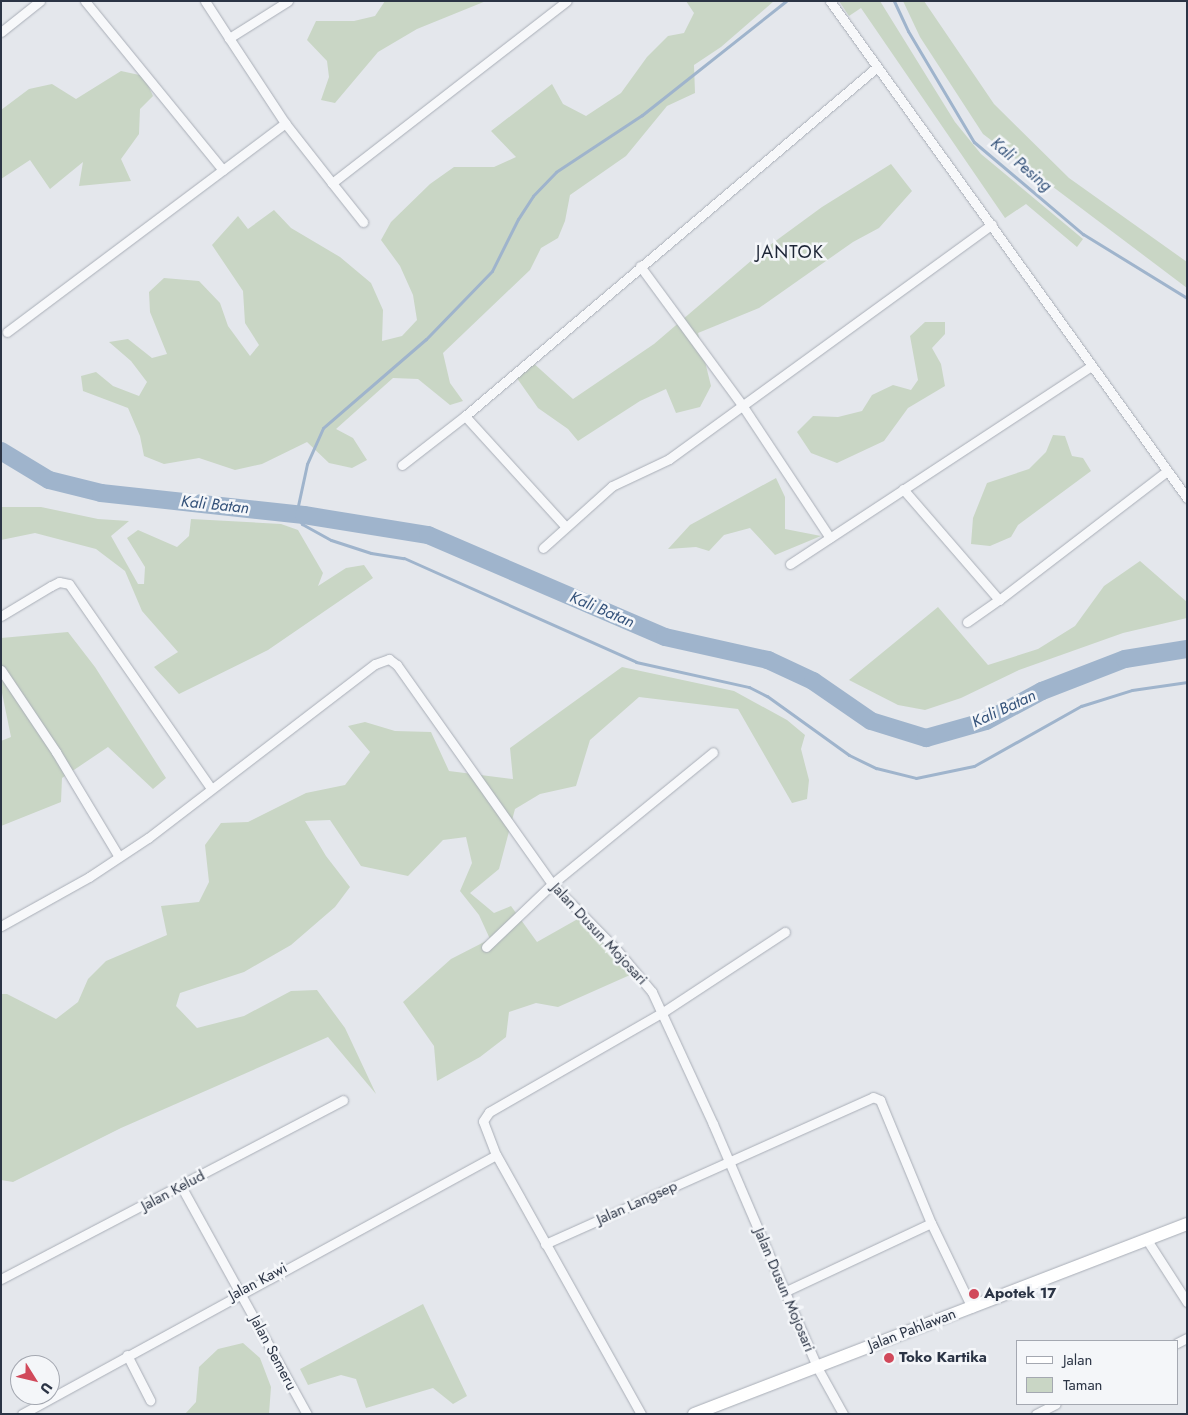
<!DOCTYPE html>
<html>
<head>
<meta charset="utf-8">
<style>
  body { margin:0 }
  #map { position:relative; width:1188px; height:1415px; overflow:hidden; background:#e4e7ec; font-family:Jost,sans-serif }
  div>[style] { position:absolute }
  .green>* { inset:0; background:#c9d6c5 }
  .stream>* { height:3px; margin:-1.5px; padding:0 1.5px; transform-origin:1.5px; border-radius:1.5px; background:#9fb4cc }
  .river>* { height:18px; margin:-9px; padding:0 9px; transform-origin:9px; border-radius:9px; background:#9fb4cc }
  .roads { filter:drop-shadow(0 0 1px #a9aeb7) drop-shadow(0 0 1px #a9aeb7) }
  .street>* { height:9px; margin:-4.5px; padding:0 4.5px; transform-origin:4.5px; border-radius:4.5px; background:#f7f8fa }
  .secondary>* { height:12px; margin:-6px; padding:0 6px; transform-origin:6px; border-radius:6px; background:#fff }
  .dots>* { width:14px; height:14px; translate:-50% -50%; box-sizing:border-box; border:2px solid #f4f6f9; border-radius:50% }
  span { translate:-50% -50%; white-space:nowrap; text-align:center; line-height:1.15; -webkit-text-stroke:5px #f4f6f9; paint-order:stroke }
  .street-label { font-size:15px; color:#2b3445 }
  .poi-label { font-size:15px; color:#2b3445; font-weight:700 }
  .left { translate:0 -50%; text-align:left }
  .water-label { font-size:16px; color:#34527a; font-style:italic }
  .quarter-label { font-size:18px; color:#1d2536; letter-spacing:1px }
  .frame { position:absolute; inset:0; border:2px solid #2b3445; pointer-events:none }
  .legend { position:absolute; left:1016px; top:1340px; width:162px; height:65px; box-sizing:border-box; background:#f4f6f9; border:1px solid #a4a8b1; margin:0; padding:6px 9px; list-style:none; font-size:15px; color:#2b3445 }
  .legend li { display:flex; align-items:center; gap:10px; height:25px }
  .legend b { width:25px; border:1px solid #a4a8b1 }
  .north { position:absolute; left:10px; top:1355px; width:50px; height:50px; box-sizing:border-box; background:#f4f6f9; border:1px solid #a4a8b1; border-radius:50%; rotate:126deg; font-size:14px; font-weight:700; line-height:20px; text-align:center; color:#2b3445 }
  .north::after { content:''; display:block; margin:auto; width:18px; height:22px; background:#d1495b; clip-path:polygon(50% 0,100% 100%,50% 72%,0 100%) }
</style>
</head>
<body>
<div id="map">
  <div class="green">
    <i style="clip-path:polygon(385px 1px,486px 1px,417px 29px,378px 52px,335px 103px,321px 100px,329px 77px,327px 61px,307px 40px,316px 21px,354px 21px,375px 16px)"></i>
    <i style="clip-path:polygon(686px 1px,774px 1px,721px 47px,694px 65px,695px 93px,667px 106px,626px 156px,570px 195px,565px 221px,558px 238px,541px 248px,530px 270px,443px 353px,450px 383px,463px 401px,450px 405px,418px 379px,393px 378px,336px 429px,353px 438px,367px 460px,352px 468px,329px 463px,307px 442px,262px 464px,235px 470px,199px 458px,164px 464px,144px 456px,140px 436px,128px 408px,83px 391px,81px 376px,96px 372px,113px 386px,139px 396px,147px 382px,131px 361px,109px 342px,128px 339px,152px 358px,167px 354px,150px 312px,149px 292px,164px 278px,199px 281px,220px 303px,228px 326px,250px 356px,259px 345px,245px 323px,243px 291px,212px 245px,238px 216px,248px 229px,274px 210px,291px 228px,340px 257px,371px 283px,383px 310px,382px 341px,402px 336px,417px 320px,413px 295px,400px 266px,381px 240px,391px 222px,430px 184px,454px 167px,494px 167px,516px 157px,491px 131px,552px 84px,563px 104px,586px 116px,621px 93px,647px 57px,668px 36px,684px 33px,694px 13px)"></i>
    <i style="clip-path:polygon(839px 1px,880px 1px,955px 122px,981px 154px,1083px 239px,1077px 247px,1026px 204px,1005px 218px,861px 8px,849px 16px)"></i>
    <i style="clip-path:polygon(903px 1px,924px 1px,994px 104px,1069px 178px,1187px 262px,1187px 288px,983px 134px,920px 37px)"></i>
    <i style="clip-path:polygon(121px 71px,144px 76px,153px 96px,140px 109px,139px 134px,121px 159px,131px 181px,79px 186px,83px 162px,50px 189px,30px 160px,1px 179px,1px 110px,29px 89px,52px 84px,76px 99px)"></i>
    <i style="clip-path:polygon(891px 164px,912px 191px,879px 228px,853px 242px,759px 308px,698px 333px,711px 386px,700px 407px,676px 413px,666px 389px,640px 401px,578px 441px,568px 429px,538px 408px,514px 374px,531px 361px,573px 399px,654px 344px,766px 248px,822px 207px)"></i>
    <i style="clip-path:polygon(925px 322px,945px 322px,945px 334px,932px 348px,941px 364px,945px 386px,908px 408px,884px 441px,837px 463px,811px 453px,797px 432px,813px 416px,838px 417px,862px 411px,872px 395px,893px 385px,911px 390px,918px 380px,910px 336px)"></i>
    <i style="clip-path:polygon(1053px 435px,1065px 436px,1072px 456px,1083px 458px,1091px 471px,1018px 525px,1011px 537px,990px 546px,971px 544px,973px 518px,987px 483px,1029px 469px,1046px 452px)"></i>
    <i style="clip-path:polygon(776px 478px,785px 497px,785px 529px,821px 536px,775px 555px,750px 528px,724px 535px,709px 551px,696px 547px,668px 549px,690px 525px)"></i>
    <i style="clip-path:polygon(1px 507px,41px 507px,98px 519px,129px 521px,111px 536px,138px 584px,144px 584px,145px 567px,127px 538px,138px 530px,177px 547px,189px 536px,191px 519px,281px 524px,298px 530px,323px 573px,318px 586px,346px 568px,364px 565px,373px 578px,268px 650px,179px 694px,154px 667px,178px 652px,142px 611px,125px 571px,96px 549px,35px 533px,1px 540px)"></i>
    <i style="clip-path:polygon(1140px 561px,1187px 602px,1187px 618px,1123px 633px,1019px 670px,961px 698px,925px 710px,898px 705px,849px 680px,938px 607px,988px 665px,1038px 649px,1075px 626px,1104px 586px)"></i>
    <i style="clip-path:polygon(68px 632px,95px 667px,166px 778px,153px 789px,108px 747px,62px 778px,61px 802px,1px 826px,1px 741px,11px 737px,1px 688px,1px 638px)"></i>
    <i style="clip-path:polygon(622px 667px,734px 691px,787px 720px,805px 735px,801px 749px,809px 780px,807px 799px,792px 803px,738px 709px,639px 697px,590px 740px,576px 786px,540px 794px,515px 809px,499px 869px,470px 893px,494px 913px,511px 906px,537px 942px,583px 916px,630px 975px,558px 1007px,536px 1003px,509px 1012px,506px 1037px,480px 1057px,437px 1081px,434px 1046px,403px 1002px,451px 959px,490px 939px,479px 915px,460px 891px,472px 863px,466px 837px,443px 840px,408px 876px,361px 866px,330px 820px,305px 821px,326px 856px,350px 887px,335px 907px,291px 945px,244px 972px,180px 993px,176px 1006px,197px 1028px,244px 1016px,291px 991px,317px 990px,345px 1028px,376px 1094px,328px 1037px,121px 1128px,13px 1182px,1px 1180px,1px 994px,7px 994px,56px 1019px,78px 1002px,88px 979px,106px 961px,167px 935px,161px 906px,199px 902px,209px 882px,205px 845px,221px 823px,248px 822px,306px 793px,345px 785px,370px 752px,348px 726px,365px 722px,395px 731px,431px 732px,449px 771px,513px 779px,510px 748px)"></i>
    <i style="clip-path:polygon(423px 1304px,467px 1396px,453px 1404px,433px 1388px,366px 1408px,356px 1379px,341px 1375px,308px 1385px,300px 1369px)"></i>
    <i style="clip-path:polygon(243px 1343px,260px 1358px,271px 1387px,269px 1414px,185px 1414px,196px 1402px,199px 1367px,218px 1349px)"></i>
  </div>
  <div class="stream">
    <i style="left:786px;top:1px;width:184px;rotate:141.6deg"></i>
    <i style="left:642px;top:115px;width:103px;rotate:146.5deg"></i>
    <i style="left:556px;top:172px;width:33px;rotate:134deg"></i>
    <i style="left:533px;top:196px;width:27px;rotate:123deg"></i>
    <i style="left:518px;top:219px;width:58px;rotate:116.6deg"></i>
    <i style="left:492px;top:271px;width:95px;rotate:134.1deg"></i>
    <i style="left:426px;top:339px;width:136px;rotate:139.2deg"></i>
    <i style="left:323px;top:428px;width:39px;rotate:114deg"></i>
    <i style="left:307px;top:464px;width:52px;rotate:102.2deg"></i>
    <i style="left:296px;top:515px;width:11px;rotate:56deg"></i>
    <i style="left:302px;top:524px;width:33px;rotate:29deg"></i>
    <i style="left:331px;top:540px;width:42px;rotate:18deg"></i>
    <i style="left:371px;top:553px;width:33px;rotate:9deg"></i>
    <i style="left:404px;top:558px;width:254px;rotate:24.1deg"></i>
    <i style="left:636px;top:662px;width:116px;rotate:12.5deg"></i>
    <i style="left:749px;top:687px;width:20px;rotate:27deg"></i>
    <i style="left:767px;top:696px;width:101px;rotate:35.7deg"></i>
    <i style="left:849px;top:755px;width:30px;rotate:26deg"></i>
    <i style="left:876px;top:768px;width:41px;rotate:14deg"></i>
    <i style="left:916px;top:778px;width:59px;rotate:-11.7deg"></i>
    <i style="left:974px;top:766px;width:123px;rotate:-29.3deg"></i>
    <i style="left:1081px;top:706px;width:53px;rotate:-17.4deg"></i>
    <i style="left:1132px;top:690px;width:56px;rotate:-8.3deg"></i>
    <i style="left:894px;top:1px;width:33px;rotate:65deg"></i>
    <i style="left:908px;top:31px;width:129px;rotate:59.3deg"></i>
    <i style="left:974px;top:142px;width:143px;rotate:40.2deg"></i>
    <i style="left:1083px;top:234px;width:122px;rotate:31.6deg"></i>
  </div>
  <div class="river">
    <i style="left:1px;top:451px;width:56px;rotate:31.1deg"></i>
    <i style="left:49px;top:480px;width:54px;rotate:14deg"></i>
    <i style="left:101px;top:493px;width:204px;rotate:6.2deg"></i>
    <i style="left:304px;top:515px;width:126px;rotate:9.2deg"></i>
    <i style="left:428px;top:535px;width:258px;rotate:23.3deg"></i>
    <i style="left:665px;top:637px;width:106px;rotate:12.6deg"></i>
    <i style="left:768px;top:660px;width:50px;rotate:25deg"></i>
    <i style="left:813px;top:681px;width:70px;rotate:34.6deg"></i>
    <i style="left:871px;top:721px;width:58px;rotate:17.2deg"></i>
    <i style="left:926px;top:738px;width:62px;rotate:-15.8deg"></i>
    <i style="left:986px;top:721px;width:64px;rotate:-28.2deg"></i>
    <i style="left:1042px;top:691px;width:89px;rotate:-21.1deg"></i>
    <i style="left:1125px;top:659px;width:63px;rotate:-9.2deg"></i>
  </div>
  <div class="roads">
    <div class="street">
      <i style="left:85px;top:1px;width:218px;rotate:50.8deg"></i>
      <i style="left:205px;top:1px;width:44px;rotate:57deg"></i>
      <i style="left:288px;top:1px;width:70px;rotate:147.9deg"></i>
      <i style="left:229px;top:38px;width:102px;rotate:56.6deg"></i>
      <i style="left:285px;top:123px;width:76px;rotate:51.9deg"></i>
      <i style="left:332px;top:183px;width:297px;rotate:-37.8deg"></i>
      <i style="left:830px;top:1px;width:612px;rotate:54.31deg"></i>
      <i style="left:1px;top:32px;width:50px;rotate:-38.5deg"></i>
      <i style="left:332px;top:183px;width:50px;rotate:51.5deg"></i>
      <i style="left:640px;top:266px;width:172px;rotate:53.7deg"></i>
      <i style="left:742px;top:405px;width:159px;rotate:56.5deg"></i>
      <i style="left:7px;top:332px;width:348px;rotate:-36.9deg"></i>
      <i style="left:465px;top:416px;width:149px;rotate:47.7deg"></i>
      <i style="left:402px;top:465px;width:80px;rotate:-37.9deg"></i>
      <i style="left:465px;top:416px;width:540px;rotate:-40.27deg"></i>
      <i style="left:903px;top:489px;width:147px;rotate:49.1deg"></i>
      <i style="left:999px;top:600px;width:212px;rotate:-37.5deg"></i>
      <i style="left:543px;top:548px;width:93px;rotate:-41.9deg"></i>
      <i style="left:612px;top:486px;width:63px;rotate:-25.3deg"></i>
      <i style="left:669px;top:459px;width:399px;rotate:-36deg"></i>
      <i style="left:790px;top:564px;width:360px;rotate:-33.3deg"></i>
      <i style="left:1px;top:616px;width:58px;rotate:-31deg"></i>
      <i style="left:51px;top:586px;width:9px;rotate:-27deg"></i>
      <i style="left:59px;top:582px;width:10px;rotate:11deg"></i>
      <i style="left:69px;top:584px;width:249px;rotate:55.2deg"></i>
      <i style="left:967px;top:622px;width:39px;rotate:-35deg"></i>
      <i style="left:1px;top:670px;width:99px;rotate:56.1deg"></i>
      <i style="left:56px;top:752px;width:122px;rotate:59deg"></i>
      <i style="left:1px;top:926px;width:101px;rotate:-29.1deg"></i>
      <i style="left:89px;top:877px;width:71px;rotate:-33.5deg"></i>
      <i style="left:148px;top:838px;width:286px;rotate:-37.5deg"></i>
      <i style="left:375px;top:664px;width:15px;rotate:-20deg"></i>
      <i style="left:389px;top:659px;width:10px;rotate:37deg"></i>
      <i style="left:397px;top:665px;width:268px;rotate:54.7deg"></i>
      <i style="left:552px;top:884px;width:91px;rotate:45.4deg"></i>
      <i style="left:616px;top:949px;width:56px;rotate:50.1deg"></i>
      <i style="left:652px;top:992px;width:145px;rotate:65.2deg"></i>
      <i style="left:713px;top:1124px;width:264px;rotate:66.8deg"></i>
      <i style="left:817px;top:1367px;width:54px;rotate:61deg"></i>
      <i style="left:486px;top:947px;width:91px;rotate:-43.7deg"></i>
      <i style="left:552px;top:884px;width:208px;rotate:-39.3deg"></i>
      <i style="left:181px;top:1186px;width:260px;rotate:61.1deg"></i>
      <i style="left:1147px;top:1240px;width:74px;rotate:57.2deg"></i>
      <i style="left:545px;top:1244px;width:359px;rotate:-24.1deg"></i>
      <i style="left:873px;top:1097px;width:8px;rotate:23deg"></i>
      <i style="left:880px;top:1100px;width:133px;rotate:67.5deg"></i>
      <i style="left:931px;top:1223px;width:94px;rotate:64.2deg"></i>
      <i style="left:1px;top:1279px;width:386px;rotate:-27.6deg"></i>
      <i style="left:784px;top:1292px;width:162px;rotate:-25.1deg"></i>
      <i style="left:1177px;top:1343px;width:11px;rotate:-27deg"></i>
      <i style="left:127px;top:1355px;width:51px;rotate:62.9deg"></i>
      <i style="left:22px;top:1414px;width:540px;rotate:-28.65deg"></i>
      <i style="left:641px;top:1414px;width:297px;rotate:-119.2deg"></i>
      <i style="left:496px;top:1155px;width:36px;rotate:-111deg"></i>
      <i style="left:483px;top:1121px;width:11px;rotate:-56deg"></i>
      <i style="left:489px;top:1112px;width:201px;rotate:-29.9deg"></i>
      <i style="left:663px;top:1012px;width:146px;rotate:-33.3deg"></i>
      <i style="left:1036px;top:1414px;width:22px;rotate:-27deg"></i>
    </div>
    <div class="secondary">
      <i style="left:694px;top:1414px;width:528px;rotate:-21.08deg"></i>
    </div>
  </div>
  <div class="dots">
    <i style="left:974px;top:1294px;background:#d1495b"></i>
    <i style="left:889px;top:1358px;background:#d1495b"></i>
  </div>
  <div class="street-label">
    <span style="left:599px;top:934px;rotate:47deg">Jalan Dusun Mojosari</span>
    <span style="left:173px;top:1191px;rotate:-28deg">Jalan Kelud</span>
    <span style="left:637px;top:1203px;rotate:-24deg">Jalan Langsep</span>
    <span style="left:258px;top:1282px;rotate:-28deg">Jalan Kawi</span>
    <span style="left:784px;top:1290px;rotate:67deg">Jalan Dusun Mojosari</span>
    <span style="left:912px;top:1330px;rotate:-21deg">Jalan Pahlawan</span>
    <span style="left:273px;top:1353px;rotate:62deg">Jalan Semeru</span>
  </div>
  <div class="poi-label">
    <span class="left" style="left:984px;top:1294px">Apotek 17</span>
    <span class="left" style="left:899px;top:1358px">Toko Kartika</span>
  </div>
  <div class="water-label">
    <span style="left:1021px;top:165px;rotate:40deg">Kali Pesing</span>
    <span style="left:215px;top:505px;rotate:6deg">Kali Batan</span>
    <span style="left:602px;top:610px;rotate:23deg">Kali Batan</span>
    <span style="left:1004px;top:709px;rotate:-25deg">Kali Batan</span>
  </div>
  <div class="quarter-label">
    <span style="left:790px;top:252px">JANTOK</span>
  </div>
  <div class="frame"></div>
  <ul class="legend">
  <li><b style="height:6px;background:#fff"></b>Jalan</li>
  <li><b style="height:14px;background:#c9d6c5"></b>Taman</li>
  </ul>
  <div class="north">U</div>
</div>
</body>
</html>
